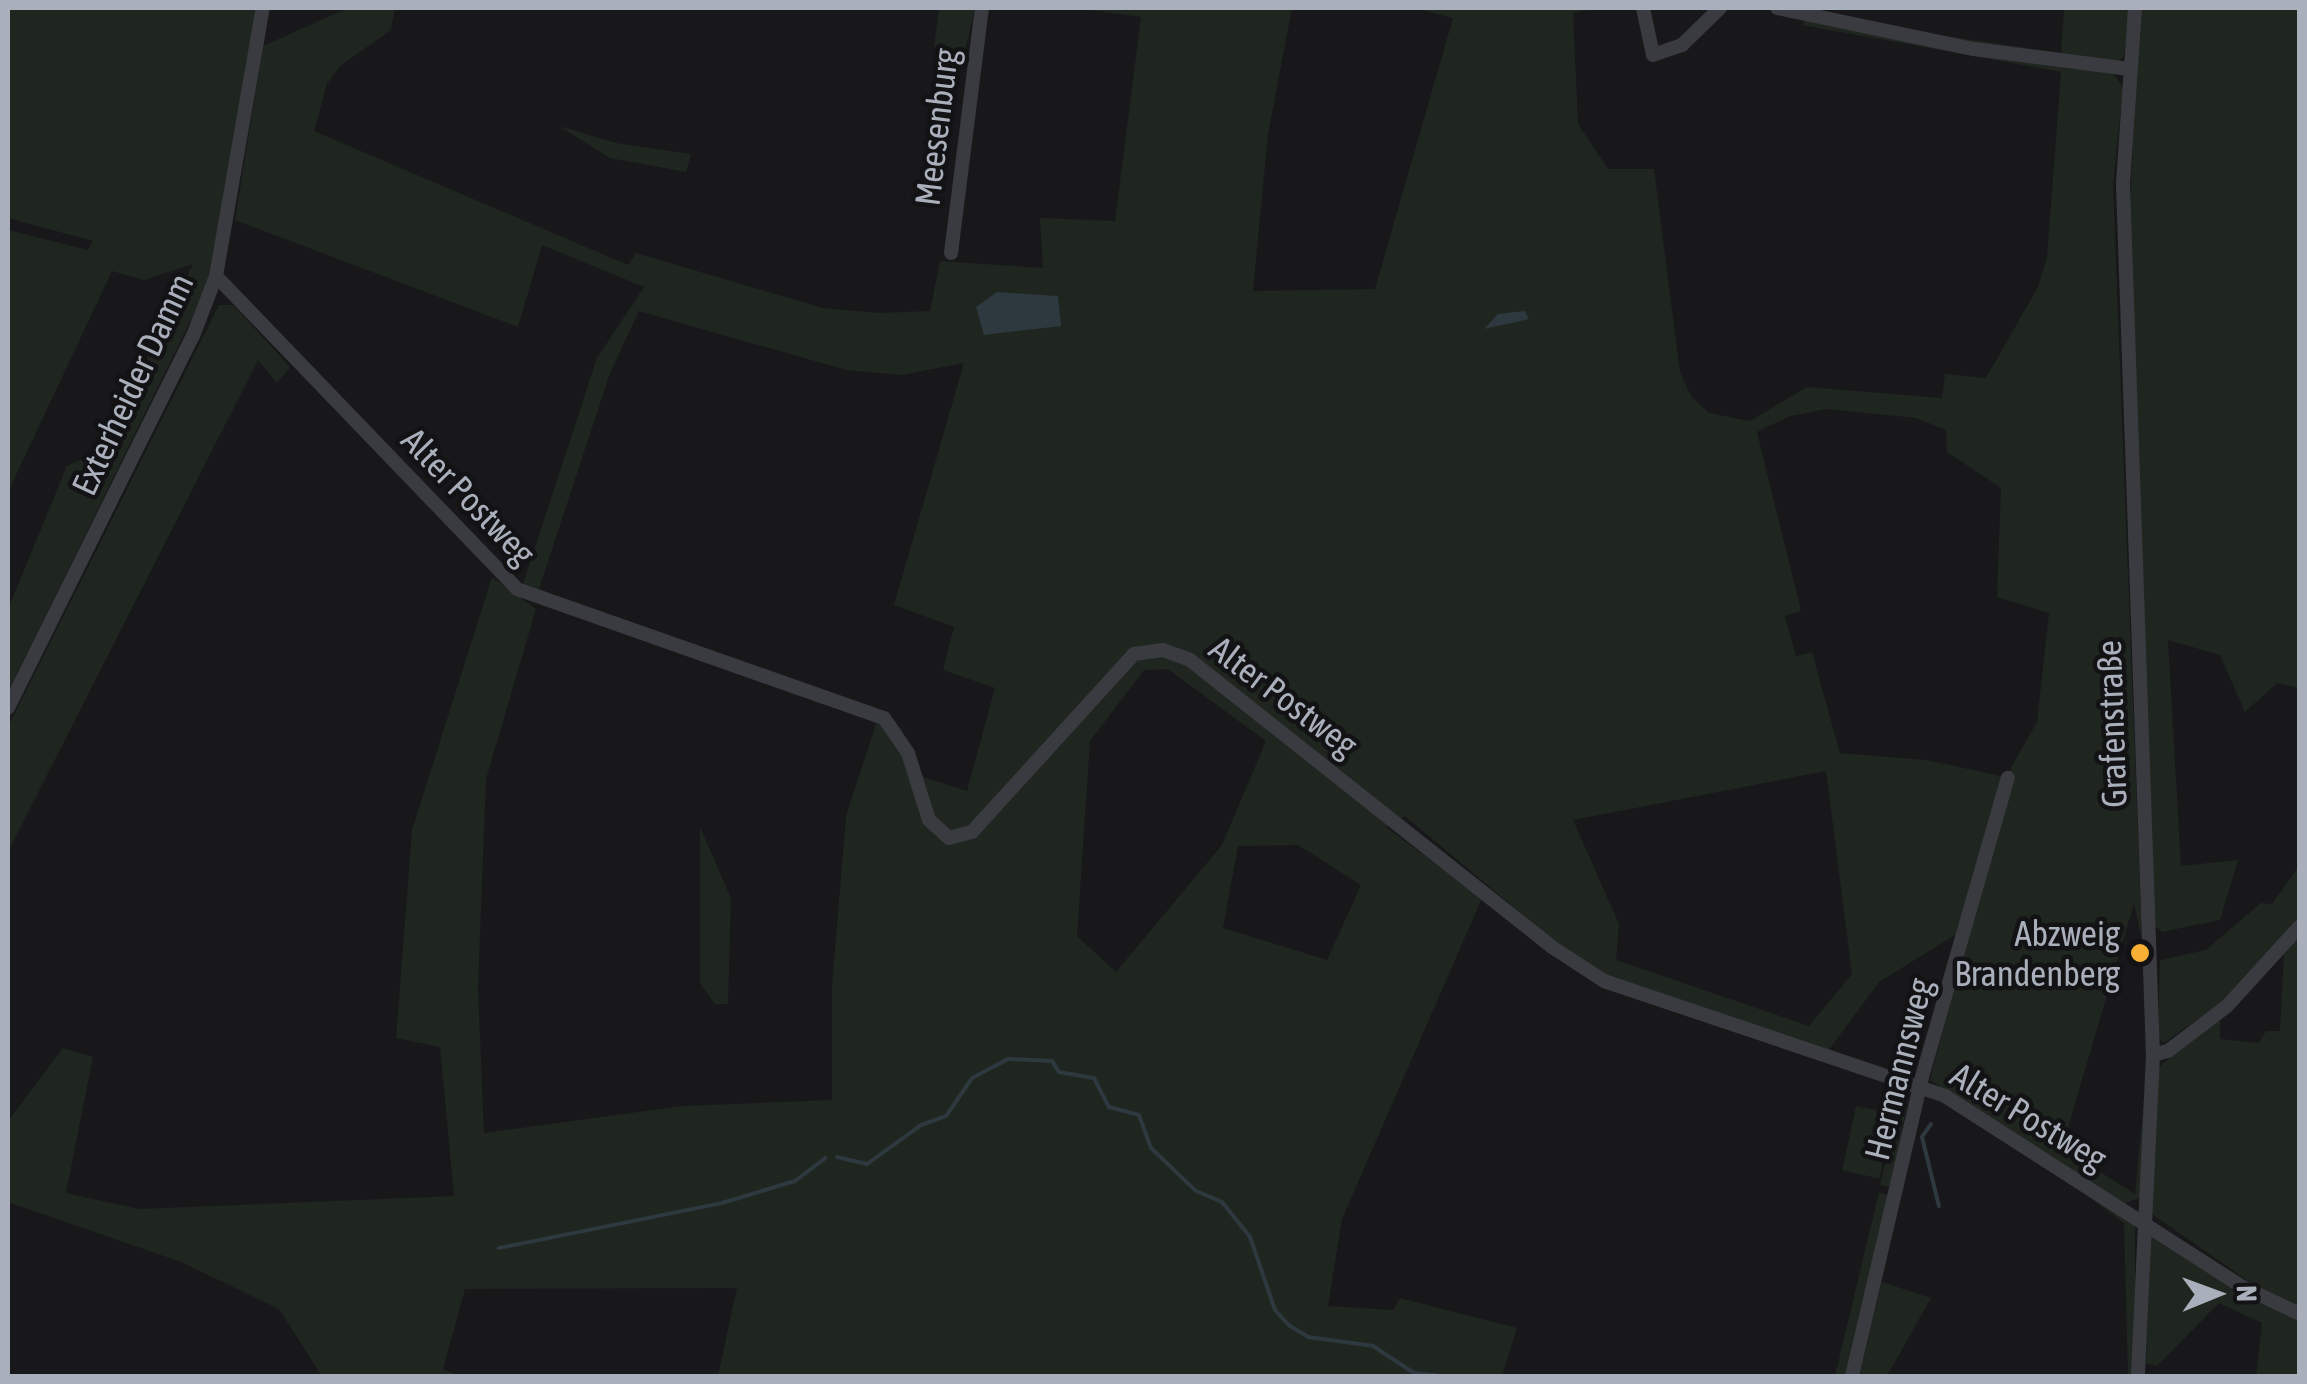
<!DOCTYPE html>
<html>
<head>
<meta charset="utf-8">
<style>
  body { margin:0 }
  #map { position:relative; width:2307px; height:1384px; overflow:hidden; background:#18181b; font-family:"Asap Condensed",sans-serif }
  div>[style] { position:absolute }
  .green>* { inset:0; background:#1e261f; transform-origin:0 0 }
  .water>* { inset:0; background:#2e383f }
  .stream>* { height:4px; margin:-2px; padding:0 2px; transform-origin:2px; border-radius:2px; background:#2e383f }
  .minor>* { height:14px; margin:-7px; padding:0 7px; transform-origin:7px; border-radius:7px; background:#393b40 }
  .dots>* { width:28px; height:28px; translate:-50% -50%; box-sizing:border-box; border:5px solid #131316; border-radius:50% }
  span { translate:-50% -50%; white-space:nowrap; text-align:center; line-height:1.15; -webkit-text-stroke:9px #131316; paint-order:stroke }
  .street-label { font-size:35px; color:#aab0bb }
  .poi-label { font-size:35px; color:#aab0bb }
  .right { translate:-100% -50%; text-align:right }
  .frame { position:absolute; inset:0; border:10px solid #aab0bb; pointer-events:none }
  .north { position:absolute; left:2167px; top:1244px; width:100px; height:100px; -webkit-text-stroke:8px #131316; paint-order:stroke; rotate:89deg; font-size:28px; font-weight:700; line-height:40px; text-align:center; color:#aab0bb }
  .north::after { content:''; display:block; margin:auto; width:35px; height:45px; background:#aab0bb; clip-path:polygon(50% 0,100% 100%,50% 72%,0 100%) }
</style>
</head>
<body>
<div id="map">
  <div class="green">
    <i style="clip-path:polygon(8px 8px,257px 8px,207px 287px,8px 692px,8px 609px,67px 466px,104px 449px,193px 264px,144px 280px,112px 271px,8px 492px,8px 230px,88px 250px,93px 241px,8px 218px)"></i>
    <i style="clip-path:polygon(evenodd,348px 8px,395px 8px,391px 30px,340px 66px,327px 84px,314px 131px,628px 265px,636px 253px,823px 308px,879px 313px,930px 311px,940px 261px,1043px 268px,1040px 218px,1115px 221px,1141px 17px,1077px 8px,1292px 8px,1268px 134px,1253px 291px,1375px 289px,1453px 18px,1414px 8px,1598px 8px,1573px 13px,1578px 124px,1608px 169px,1654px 169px,1680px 372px,1691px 396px,1709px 413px,1750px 421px,1807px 387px,1942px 398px,1945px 374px,1986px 378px,2038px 287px,2047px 257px,2061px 72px,1802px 25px,1805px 20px,2113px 73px,2123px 88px,2113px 185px,2142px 940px,2134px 903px,2062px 1148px,2135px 1194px,2147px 1067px,2140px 1198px,2125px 1203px,1930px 1080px,1995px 828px,1960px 932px,1879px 982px,1828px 1051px,1607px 975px,1548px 936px,1405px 816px,1386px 827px,1482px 898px,1342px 1219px,1328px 1306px,1394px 1310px,1400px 1298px,1517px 1328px,1502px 1376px,718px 1376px,737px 1288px,465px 1289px,443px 1369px,459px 1376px,322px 1376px,279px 1309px,181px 1262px,8px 1202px,8px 1121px,63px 1048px,93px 1057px,66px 1193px,139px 1209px,454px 1196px,440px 1047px,396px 1038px,412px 830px,492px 577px,536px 609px,486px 779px,478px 988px,484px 1133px,682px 1106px,832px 1100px,832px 986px,846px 816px,877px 721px,901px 728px,923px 777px,967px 791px,995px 688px,943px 670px,954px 627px,894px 605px,964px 363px,902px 375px,846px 370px,639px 311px,610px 373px,538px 592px,523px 584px,597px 358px,644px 287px,542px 245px,518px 327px,235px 220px,263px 46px,348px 8px,1827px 409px,1916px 418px,1946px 430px,1947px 452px,2001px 488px,1997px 597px,2049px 613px,2037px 722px,2006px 777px,1926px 760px,1840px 753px,1812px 652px,1796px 656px,1785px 616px,1801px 611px,1757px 432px,1790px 416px,1827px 409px,348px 8px,1168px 669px,1266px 741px,1222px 845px,1116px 972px,1077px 936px,1090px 741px,1144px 670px,1168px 669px,348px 8px,1826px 771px,1852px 974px,1809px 1026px,1616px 960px,1619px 924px,1573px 820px,1826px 771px,348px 8px,1298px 845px,1361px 885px,1327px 960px,1223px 928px,1238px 846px,1298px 845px)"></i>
    <i style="clip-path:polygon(939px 8px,975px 8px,965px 50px,934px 47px)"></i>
    <i style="clip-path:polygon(2064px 8px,2129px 8px,2124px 56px,2117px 62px,2051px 58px,1932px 34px,2061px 53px)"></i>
    <i style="clip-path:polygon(2140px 8px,2299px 8px,2299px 688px,2277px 683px,2245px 712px,2220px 655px,2168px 640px,2181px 866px,2238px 860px,2220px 920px,2162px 932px,2155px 926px,2128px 243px)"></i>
    <i style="clip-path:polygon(559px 126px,616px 143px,691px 154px,686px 172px,610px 158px)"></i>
    <i style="clip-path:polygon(219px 305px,233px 305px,290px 367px,277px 383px,258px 360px,8px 852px,8px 727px)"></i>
    <i style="clip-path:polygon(700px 827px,731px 898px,728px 1004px,715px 1004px,700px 983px)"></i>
    <i style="clip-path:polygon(2299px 866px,2299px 917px,2219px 1004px,2164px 1043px,2158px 1038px,2160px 960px,2206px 950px,2261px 903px,2272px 904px)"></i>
    <i style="clip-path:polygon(2299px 936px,2299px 1305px,2254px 1285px,2152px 1214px,2159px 1067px,2220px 1018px,2220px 1039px,2259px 1043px,2266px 1031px,2280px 1031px,2284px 954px)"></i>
    <i style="clip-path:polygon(1910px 1091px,1890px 1187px,1880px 1185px,1899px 1105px)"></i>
    <i style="left:1856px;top:1106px;width:38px;height:66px;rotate:12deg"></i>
    <i style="clip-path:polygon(2072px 1184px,2135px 1226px,2135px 1376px,2128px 1376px,2124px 1223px)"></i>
    <i style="clip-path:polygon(1879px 1192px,1890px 1196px,1849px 1376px,1835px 1376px)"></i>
    <i style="clip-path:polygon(2151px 1236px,2255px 1301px,2299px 1319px,2299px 1376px,2256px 1376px,2262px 1323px,2219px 1303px,2157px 1366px,2146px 1363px)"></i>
    <i style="clip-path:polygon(1882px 1282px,1931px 1298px,1887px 1376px,1859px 1376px)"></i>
  </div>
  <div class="water">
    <i style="clip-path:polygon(997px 292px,1058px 296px,1061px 326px,984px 335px,976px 307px)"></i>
    <i style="clip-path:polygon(1525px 311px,1529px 319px,1484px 329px,1498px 314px)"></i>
  </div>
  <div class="stream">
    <i style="left:1931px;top:1124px;width:16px;rotate:125deg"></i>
    <i style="left:1922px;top:1137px;width:71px;rotate:76.2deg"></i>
    <i style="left:837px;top:1157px;width:31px;rotate:13deg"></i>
    <i style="left:867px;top:1164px;width:67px;rotate:-35.8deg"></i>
    <i style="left:921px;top:1125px;width:27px;rotate:-20deg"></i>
    <i style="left:946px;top:1116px;width:46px;rotate:-55.6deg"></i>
    <i style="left:972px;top:1078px;width:41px;rotate:-27.8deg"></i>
    <i style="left:1008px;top:1059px;width:44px;rotate:2.6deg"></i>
    <i style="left:1052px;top:1061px;width:13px;rotate:58deg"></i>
    <i style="left:1059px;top:1072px;width:36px;rotate:10deg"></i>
    <i style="left:1094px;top:1078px;width:33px;rotate:63deg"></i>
    <i style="left:1109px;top:1107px;width:31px;rotate:15deg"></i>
    <i style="left:1139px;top:1115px;width:35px;rotate:70deg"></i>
    <i style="left:1151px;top:1148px;width:62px;rotate:43.7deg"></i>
    <i style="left:1196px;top:1191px;width:28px;rotate:23deg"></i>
    <i style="left:1222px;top:1202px;width:45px;rotate:51.3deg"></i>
    <i style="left:1250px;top:1237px;width:77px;rotate:71.1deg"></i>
    <i style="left:1275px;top:1310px;width:22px;rotate:47deg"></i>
    <i style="left:1290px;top:1326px;width:21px;rotate:31deg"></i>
    <i style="left:1308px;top:1337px;width:66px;rotate:7.9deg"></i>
    <i style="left:1373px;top:1346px;width:49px;rotate:33.4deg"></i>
    <i style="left:1414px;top:1373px;width:30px;rotate:6deg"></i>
    <i style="left:499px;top:1248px;width:227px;rotate:-11.4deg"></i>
    <i style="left:722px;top:1203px;width:76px;rotate:-16.8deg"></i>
    <i style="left:795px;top:1181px;width:38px;rotate:-37deg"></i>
  </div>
  <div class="minor">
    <i style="left:1643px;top:8px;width:48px;rotate:78deg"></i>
    <i style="left:1653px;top:55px;width:31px;rotate:-19deg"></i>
    <i style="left:1682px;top:45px;width:53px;rotate:-44.2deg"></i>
    <i style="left:1777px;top:8px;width:201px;rotate:11.8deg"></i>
    <i style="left:1974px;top:49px;width:157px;rotate:7.3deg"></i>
    <i style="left:2135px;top:8px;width:177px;rotate:93.9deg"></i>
    <i style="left:2123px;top:185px;width:871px;rotate:88.03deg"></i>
    <i style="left:2153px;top:1055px;width:321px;rotate:92.7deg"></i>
    <i style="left:951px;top:253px;width:247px;rotate:-82.8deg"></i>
    <i style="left:216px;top:276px;width:434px;rotate:46.1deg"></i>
    <i style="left:517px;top:589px;width:389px;rotate:19.4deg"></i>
    <i style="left:884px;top:718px;width:42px;rotate:55.6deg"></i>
    <i style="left:908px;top:753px;width:70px;rotate:72.6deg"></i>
    <i style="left:929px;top:820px;width:27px;rotate:42deg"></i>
    <i style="left:949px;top:838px;width:24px;rotate:-15deg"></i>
    <i style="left:972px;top:832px;width:241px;rotate:-47.7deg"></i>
    <i style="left:1134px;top:654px;width:29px;rotate:-8deg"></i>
    <i style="left:1163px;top:650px;width:29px;rotate:20deg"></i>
    <i style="left:1190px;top:660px;width:462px;rotate:38.4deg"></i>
    <i style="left:1552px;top:947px;width:62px;rotate:33.2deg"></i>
    <i style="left:1604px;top:981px;width:360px;rotate:18.6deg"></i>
    <i style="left:1945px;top:1096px;width:354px;rotate:32.7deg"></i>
    <i style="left:2243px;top:1287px;width:63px;rotate:25.3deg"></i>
    <i style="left:8px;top:708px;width:415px;rotate:-63.6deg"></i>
    <i style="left:193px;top:336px;width:64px;rotate:-69deg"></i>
    <i style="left:216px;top:276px;width:272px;rotate:-80.1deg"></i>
    <i style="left:2153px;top:1055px;width:16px;rotate:-15deg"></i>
    <i style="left:2168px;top:1051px;width:74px;rotate:-37.3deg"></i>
    <i style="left:2227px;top:1006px;width:108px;rotate:-47.6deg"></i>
    <i style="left:1852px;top:1376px;width:314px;rotate:-76.8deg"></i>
    <i style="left:1924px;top:1070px;width:304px;rotate:-74deg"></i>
  </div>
  <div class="dots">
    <i style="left:2140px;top:953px;background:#f7af34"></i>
  </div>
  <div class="street-label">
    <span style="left:936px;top:127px;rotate:-83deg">Meesenburg</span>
    <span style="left:132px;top:384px;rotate:-65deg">Exterheider Damm</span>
    <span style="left:469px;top:496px;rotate:46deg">Alter Postweg</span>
    <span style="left:1284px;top:696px;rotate:37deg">Alter Postweg</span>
    <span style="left:2111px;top:724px;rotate:-92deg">Grafenstraße</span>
    <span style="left:1898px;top:1069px;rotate:-76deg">Hermannsweg</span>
    <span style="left:2029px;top:1116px;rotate:31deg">Alter Postweg</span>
  </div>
  <div class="poi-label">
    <span class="right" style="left:2120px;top:953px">Abzweig<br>Brandenberg</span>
  </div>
  <div class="frame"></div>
  <div class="north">N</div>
</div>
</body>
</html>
